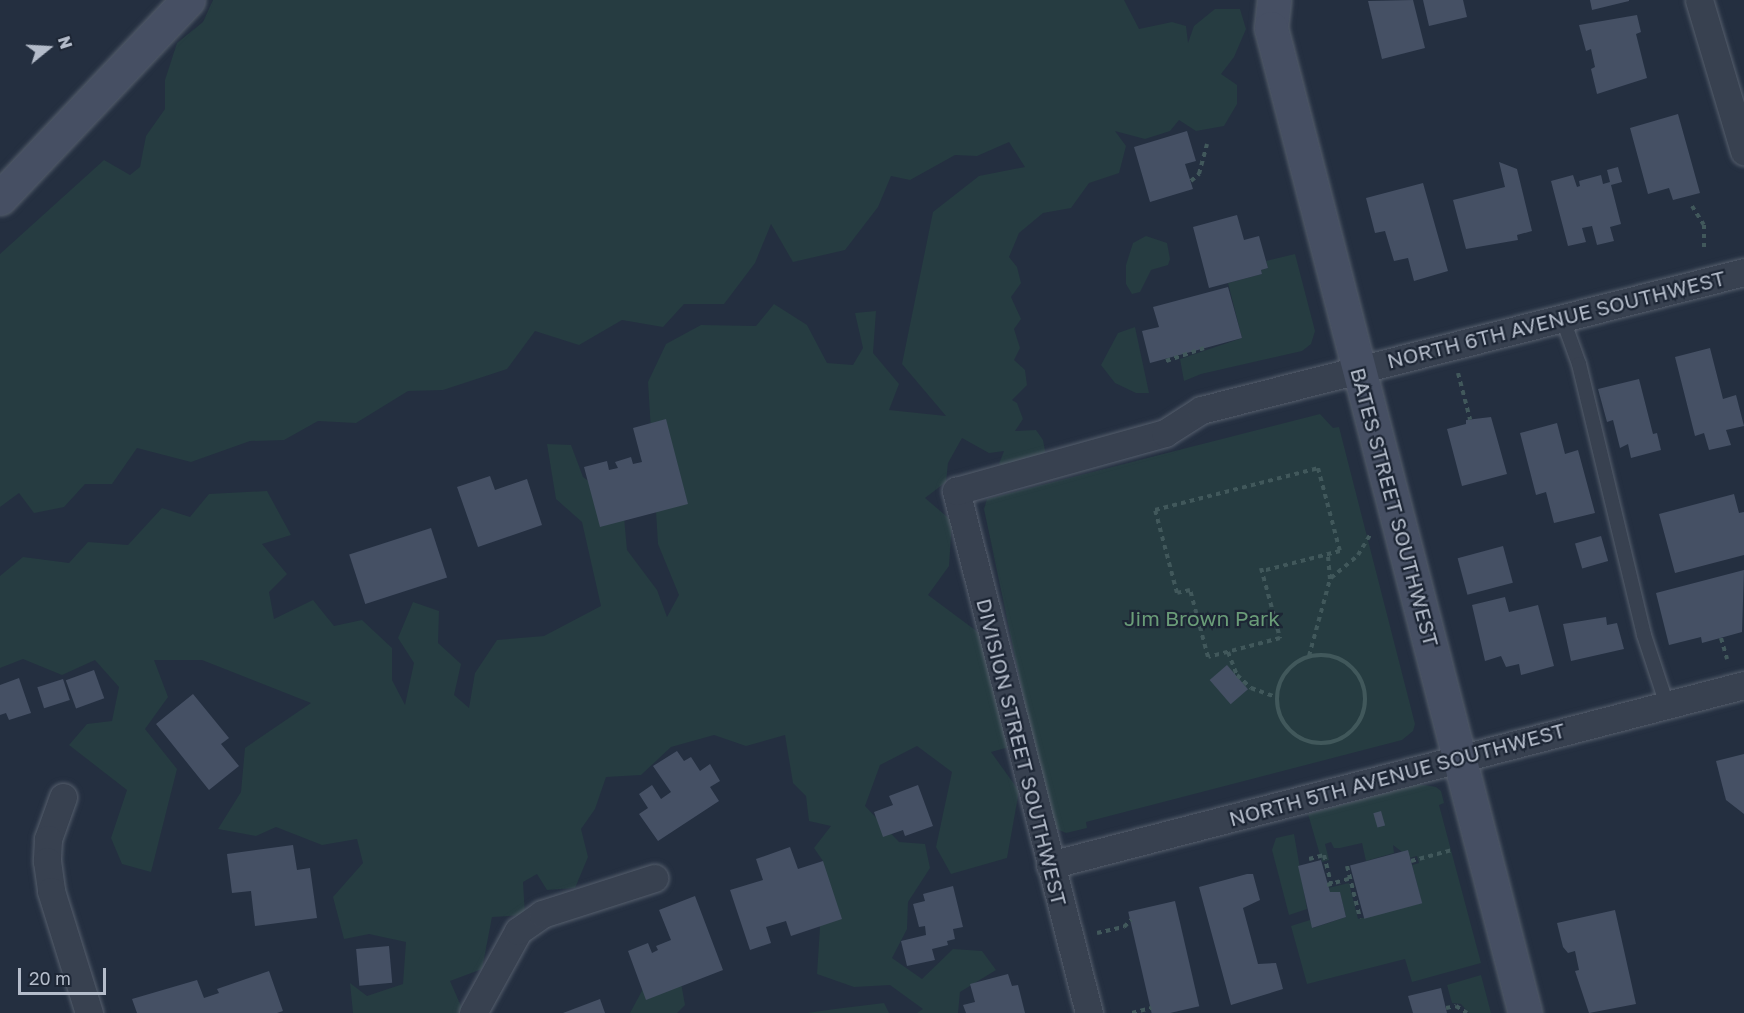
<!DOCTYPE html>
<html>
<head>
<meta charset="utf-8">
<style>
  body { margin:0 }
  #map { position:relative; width:1744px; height:1013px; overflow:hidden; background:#242f40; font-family:"Golos Text",sans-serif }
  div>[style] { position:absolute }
  .green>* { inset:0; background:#263c41 }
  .building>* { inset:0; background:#455064; transform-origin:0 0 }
  .path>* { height:4px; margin-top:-2px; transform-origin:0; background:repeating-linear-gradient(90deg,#41585b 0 4.5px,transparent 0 9px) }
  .path>.ring { margin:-2px; padding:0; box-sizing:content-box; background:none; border:4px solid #41585b; border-radius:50% }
  .roads { filter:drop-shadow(0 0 2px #565f6d) drop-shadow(0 0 2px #565f6d) }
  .lane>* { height:14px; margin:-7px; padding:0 7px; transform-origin:7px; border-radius:7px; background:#384150 }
  .street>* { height:27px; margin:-13.5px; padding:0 13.5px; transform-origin:13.5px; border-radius:13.5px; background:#384150 }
  .secondary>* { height:33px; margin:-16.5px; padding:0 16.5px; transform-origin:16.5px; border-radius:16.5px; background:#464f63 }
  span { translate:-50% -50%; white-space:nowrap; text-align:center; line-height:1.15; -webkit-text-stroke:4.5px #1d2635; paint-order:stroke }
  .street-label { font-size:21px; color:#b4bcca }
  .park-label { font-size:21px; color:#6a9c78 }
  .north { position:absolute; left:18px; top:18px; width:60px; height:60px; -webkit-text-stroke:4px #1d2635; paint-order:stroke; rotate:72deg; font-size:16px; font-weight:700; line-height:24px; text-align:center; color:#b4bcca }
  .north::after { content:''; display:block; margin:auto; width:21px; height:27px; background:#b4bcca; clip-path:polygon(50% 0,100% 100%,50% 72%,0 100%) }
  .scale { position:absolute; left:18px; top:968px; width:88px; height:27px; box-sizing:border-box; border:3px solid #b4bcca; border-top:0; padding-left:8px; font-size:18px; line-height:21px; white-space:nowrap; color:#b4bcca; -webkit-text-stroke:4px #1d2635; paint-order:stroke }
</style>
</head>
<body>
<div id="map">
  <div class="green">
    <i style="clip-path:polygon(213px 0,1124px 0,1139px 29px,1172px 22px,1186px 26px,1188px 43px,1194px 26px,1215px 9px,1240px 9px,1246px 29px,1234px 57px,1221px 74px,1237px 85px,1237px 104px,1224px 126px,1196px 131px,1179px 120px,1170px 131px,1145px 139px,1115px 131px,1126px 146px,1119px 173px,1089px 183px,1071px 208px,1043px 213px,1019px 233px,1009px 257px,1017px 267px,1021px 283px,1011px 297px,1021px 319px,1014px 329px,1020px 348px,1014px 360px,1025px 370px,1027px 385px,1012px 400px,1017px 403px,1023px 419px,1015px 431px,1036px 430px,1043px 440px,1047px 460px,1021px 471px,999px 464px,1004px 451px,989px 453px,962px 438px,948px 463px,946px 482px,925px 498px,952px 521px,949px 566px,928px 595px,1002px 650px,995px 678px,1025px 704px,984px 509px,987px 499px,1320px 414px,1333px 428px,1339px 427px,1415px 724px,1413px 731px,1402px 740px,1086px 822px,1087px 828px,1066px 833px,1052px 827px,1034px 740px,991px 752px,1019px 791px,1007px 858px,951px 874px,936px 847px,952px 772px,917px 746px,880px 765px,865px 806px,899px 842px,925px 844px,930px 868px,908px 902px,907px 929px,892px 958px,922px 979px,953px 949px,982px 951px,996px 970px,960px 992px,958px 1013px,917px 1013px,923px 1009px,890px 985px,854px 987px,817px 974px,820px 927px,815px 912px,818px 871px,823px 861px,814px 848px,831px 826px,809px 821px,806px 796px,793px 783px,785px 735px,746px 746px,714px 735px,671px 747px,641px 775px,606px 777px,595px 809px,581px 829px,588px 857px,575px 888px,547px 890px,537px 874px,523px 882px,525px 915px,492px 917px,482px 969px,450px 981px,464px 1013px,353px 1013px,350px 983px,367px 996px,403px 984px,406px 942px,369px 934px,344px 939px,333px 897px,363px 863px,357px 839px,322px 845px,276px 827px,256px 836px,218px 829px,241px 792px,245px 748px,311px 703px,202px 660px,154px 660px,168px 697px,145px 729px,177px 769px,151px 872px,122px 864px,111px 838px,127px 790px,69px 745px,87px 724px,112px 721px,119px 687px,95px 660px,62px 675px,23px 659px,0 668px,0 576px,23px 557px,69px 563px,88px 542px,128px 545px,162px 508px,190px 517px,209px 494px,267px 491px,291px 535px,262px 544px,287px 574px,269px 592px,274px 619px,313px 600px,334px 626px,362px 620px,392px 648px,392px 680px,405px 705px,414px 663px,398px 638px,413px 602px,439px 611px,438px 643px,461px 664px,454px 695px,469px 708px,475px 673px,497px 640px,544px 636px,601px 606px,582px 522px,556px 499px,547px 444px,571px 445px,583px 477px,623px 506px,627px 550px,657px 590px,667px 617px,679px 595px,658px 544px,648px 382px,666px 344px,701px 325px,756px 326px,774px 304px,807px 325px,827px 363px,853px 365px,863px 348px,855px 313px,876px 311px,873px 353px,899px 384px,889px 410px,946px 416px,902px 364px,933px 212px,979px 176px,1025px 167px,1009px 142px,977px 156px,955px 155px,910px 180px,891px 176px,878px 207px,845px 250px,793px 262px,771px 224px,755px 263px,724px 304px,684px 304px,663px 327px,622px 320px,579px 345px,535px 331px,507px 369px,443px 390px,408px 391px,356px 423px,318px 421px,284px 440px,250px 441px,191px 462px,137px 448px,112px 484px,85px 484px,64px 507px,34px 513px,19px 493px,0 507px,0 254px,104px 160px,130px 175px,140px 167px,146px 136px,165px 109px,165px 80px,177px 43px,203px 22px)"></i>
    <i style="clip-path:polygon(1146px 236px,1167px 243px,1170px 259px,1168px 265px,1151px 270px,1140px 292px,1132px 294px,1126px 284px,1126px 265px,1133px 243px)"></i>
    <i style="clip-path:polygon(1295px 254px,1315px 331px,1311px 344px,1302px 351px,1201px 374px,1184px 381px,1180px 359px,1242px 338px,1228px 283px,1262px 274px,1261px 270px,1268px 268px,1266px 261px)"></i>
    <i style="clip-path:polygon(1135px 327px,1149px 393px,1136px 393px,1115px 383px,1101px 365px,1118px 333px)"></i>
    <i style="clip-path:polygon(1418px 784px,1436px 787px,1441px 791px,1444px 803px,1439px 805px,1481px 963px,1412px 982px,1405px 959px,1307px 984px,1291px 926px,1310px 920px,1313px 928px,1346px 917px,1340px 893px,1330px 892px,1328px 888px,1349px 883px,1358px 919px,1422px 903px,1412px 865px,1419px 863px,1417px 856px,1410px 858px,1393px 845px,1394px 853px,1366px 861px,1362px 843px,1340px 848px,1334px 848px,1331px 842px,1325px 844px,1329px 860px,1322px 862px,1308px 814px)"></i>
    <i style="clip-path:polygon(1294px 834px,1307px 909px,1289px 915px,1272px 850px,1276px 838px)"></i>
    <i style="clip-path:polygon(1481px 975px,1491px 1013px,1469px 1013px,1461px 1004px,1452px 1003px,1447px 985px)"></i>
    <i style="clip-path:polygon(681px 983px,685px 1005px,677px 1013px,630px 1013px,643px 989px)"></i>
    <i style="clip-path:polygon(884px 1003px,889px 1013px,807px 1013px,835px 1009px)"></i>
  </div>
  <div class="building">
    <i style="clip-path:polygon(1413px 0,1425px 48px,1382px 59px,1368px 1px)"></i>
    <i style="clip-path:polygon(1423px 0,1463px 0,1467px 17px,1429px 26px)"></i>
    <i style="clip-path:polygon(1590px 0,1629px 0,1629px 1px,1592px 10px)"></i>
    <i style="clip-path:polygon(1637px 15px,1641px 32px,1636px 34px,1647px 78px,1597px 94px,1591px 69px,1595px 67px,1591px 49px,1586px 51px,1579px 25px)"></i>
    <i style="clip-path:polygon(1678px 114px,1700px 193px,1673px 200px,1669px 188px,1648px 194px,1630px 128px)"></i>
    <i style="clip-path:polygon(1187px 131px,1196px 161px,1185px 164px,1193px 189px,1150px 202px,1134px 147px)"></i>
    <i style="clip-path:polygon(1499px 162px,1517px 169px,1532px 231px,1517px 235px,1518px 240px,1466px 249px,1453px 200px,1505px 187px)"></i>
    <i style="clip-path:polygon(1618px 167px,1622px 182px,1611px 185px,1621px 224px,1610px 227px,1614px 241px,1597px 245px,1592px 226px,1582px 228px,1586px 242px,1568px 246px,1551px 181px,1573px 175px,1577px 187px,1580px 186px,1579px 181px,1601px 175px,1603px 184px,1610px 182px,1607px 170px)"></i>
    <i style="clip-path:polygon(1423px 183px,1448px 271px,1414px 281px,1408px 258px,1394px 261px,1385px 231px,1375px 233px,1366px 198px)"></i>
    <i style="clip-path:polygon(1237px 215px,1244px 240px,1259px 236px,1268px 268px,1261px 270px,1262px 274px,1209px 288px,1193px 227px)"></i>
    <i style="clip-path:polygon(1228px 287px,1242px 338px,1150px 363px,1142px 331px,1159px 327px,1153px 307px)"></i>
    <i style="clip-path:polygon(1710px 348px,1723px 399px,1736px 395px,1744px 426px,1726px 430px,1731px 445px,1709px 450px,1704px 433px,1695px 436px,1675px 357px)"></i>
    <i style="clip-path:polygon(1639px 379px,1653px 434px,1657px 433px,1661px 450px,1631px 458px,1628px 444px,1620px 448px,1613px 420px,1607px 422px,1598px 389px)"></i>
    <i style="clip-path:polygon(1491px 417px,1507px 474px,1462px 486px,1447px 429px,1466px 424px,1466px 420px)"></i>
    <i style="clip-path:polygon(666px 419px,688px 504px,600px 527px,584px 467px,607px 461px,609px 470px,618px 468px,615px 462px,631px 457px,633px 464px,642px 462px,633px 428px)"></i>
    <i style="clip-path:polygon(1557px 423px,1565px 454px,1578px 450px,1595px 513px,1554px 523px,1546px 492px,1536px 495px,1520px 433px)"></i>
    <i style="clip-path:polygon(490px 476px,495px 490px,527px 479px,542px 525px,478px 547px,457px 487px)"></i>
    <i style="clip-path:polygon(1734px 494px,1739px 513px,1744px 512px,1744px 555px,1675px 573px,1659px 514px)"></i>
    <i style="left:431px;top:528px;width:52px;height:86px;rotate:72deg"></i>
    <i style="left:1601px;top:536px;width:26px;height:27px;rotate:74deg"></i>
    <i style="left:1503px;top:546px;width:38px;height:47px;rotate:75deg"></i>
    <i style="clip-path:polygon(1744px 570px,1742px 632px,1702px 643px,1701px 637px,1669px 645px,1656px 593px)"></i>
    <i style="clip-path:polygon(1505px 597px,1509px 612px,1538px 605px,1554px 666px,1521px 675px,1519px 664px,1506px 667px,1501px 656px,1485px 661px,1472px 605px)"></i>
    <i style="clip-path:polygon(1606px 617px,1607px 625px,1617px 623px,1624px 649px,1571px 661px,1563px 624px)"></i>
    <i style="left:1227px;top:665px;width:32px;height:23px;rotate:49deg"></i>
    <i style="left:94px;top:670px;width:30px;height:30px;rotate:70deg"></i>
    <i style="clip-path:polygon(19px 678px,31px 713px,9px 720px,6px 713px,0 715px,0 685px)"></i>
    <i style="left:63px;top:679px;width:22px;height:27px;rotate:72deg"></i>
    <i style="clip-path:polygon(193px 694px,229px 738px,221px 744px,239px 766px,209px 790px,156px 724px)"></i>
    <i style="clip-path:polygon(677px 751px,684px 761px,691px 757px,700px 771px,710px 764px,720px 781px,710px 787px,719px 801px,658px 841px,639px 814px,648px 808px,639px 794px,652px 785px,661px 799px,671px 792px,653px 766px)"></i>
    <i style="clip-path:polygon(1744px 754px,1744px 814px,1726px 800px,1716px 761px)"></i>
    <i style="clip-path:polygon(918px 785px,933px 826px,905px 836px,903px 830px,883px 837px,874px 812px,893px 805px,889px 796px)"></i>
    <i style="left:1381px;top:811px;width:15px;height:8px;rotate:74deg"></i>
    <i style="clip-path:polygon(293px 845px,297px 870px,310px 868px,317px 918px,255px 926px,251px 891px,232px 893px,227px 854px)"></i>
    <i style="clip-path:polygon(790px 847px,798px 869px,823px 861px,842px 919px,791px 936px,786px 921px,766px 927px,771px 943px,750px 950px,730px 890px,763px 880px,756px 859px)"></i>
    <i style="left:1408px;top:850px;width:55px;height:60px;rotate:75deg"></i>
    <i style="clip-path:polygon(1321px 860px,1330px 892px,1340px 892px,1346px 917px,1312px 928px,1298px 866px)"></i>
    <i style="clip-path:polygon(1247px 874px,1253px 874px,1260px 900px,1243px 908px,1258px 964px,1276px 963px,1283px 989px,1231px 1005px,1199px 887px)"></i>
    <i style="clip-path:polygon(953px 886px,963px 927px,953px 929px,955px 939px,947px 941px,948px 945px,932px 949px,935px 960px,907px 966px,901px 941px,926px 935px,925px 926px,919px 927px,913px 904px,925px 901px,923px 894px)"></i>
    <i style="clip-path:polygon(695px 896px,723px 970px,646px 1000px,628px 951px,648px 943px,652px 953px,658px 950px,656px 946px,671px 940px,659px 910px)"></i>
    <i style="left:1175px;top:901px;width:108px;height:48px;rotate:77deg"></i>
    <i style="clip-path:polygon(1615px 910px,1636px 1004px,1589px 1013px,1575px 971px,1579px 970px,1575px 951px,1568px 953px,1563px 947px,1557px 923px)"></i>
    <i style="left:389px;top:946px;width:37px;height:33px;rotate:85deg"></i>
    <i style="clip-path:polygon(269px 971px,283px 1011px,277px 1013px,137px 1013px,132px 999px,197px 980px,204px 998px,219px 993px,217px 989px)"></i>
    <i style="clip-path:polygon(1008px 974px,1012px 986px,1018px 985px,1025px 1013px,966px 1013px,963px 1005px,975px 1002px,970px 984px)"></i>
    <i style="clip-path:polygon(1441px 988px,1447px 1013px,1413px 1013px,1408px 996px)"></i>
    <i style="clip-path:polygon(600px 999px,605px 1013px,563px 1013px)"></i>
  </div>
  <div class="path">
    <i style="left:1191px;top:181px;width:11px;rotate:-41deg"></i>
    <i style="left:1199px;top:174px;width:31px;rotate:-75deg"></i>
    <i style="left:1692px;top:206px;width:22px;rotate:58deg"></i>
    <i style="left:1704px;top:225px;width:26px;rotate:90deg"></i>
    <i style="left:1166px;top:361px;width:40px;rotate:-18.9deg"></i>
    <i style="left:1458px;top:373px;width:48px;rotate:75.4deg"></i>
    <i style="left:1261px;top:568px;width:73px;rotate:74.8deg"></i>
    <i style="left:1280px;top:638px;width:74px;rotate:165.2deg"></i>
    <i style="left:1208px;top:657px;width:69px;rotate:-105deg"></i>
    <i style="left:1190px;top:590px;width:13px;rotate:167deg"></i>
    <i style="left:1177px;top:593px;width:86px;rotate:-104.8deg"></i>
    <i style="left:1155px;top:510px;width:168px;rotate:-14.4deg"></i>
    <i style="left:1318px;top:468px;width:86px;rotate:75.2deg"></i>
    <i style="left:1340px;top:551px;width:81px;rotate:165.6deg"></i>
    <i style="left:1331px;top:578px;width:35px;rotate:-40deg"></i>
    <i style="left:1358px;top:555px;width:23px;rotate:-59deg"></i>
    <i style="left:1721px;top:638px;width:22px;rotate:74deg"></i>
    <i style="left:1228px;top:652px;width:25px;rotate:69deg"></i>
    <i style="left:1237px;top:675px;width:19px;rotate:43deg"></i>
    <i style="left:1251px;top:688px;width:29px;rotate:20deg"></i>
    <i class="ring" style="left:1277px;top:655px;width:84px;height:84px"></i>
    <i style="left:1309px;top:656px;width:80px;rotate:-74.7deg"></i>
    <i style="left:1330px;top:579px;width:24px;rotate:-95deg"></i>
    <i style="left:1309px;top:859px;width:16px;rotate:-15deg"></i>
    <i style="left:1324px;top:855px;width:30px;rotate:76deg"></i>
    <i style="left:1411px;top:861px;width:42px;rotate:-15deg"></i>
    <i style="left:1347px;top:866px;width:54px;rotate:76deg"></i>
    <i style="left:1327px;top:885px;width:26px;rotate:-16deg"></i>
    <i style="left:1097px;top:933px;width:28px;rotate:-13deg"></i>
    <i style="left:1124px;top:927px;width:10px;rotate:-45deg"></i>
    <i style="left:1446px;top:1008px;width:10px;rotate:-11deg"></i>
    <i style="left:1456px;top:1006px;width:13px;rotate:32deg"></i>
    <i style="left:1132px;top:1013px;width:20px;rotate:-15deg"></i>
  </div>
  <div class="roads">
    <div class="lane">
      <i style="left:1562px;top:317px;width:50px;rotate:70.1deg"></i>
      <i style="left:1579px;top:364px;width:279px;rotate:76.5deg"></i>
      <i style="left:1644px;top:635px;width:74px;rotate:71.8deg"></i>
    </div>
    <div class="street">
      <i style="left:1699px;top:0;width:158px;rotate:73.4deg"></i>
      <i style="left:63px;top:797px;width:45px;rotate:109.7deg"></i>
      <i style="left:48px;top:839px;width:22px;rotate:93deg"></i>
      <i style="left:47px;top:861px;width:30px;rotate:82deg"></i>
      <i style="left:51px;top:891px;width:128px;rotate:72.7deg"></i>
      <i style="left:1050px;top:865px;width:717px;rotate:-14.54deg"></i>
      <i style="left:473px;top:1013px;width:94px;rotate:-61.2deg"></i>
      <i style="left:518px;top:931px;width:29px;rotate:-35deg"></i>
      <i style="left:542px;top:914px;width:118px;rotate:-17.8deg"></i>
      <i style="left:1089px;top:1013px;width:539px;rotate:-104.29deg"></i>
      <i style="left:956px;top:491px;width:217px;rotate:-15.5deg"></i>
      <i style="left:1165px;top:433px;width:43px;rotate:-32.6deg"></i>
      <i style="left:1201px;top:410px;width:560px;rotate:-14.26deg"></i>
    </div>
    <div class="secondary">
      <i style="left:1274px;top:0;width:28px;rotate:96deg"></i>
      <i style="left:1271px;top:28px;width:1017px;rotate:75.54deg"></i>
      <i style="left:0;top:198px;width:273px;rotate:-46.5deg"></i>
    </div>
  </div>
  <div class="street-label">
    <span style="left:1556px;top:319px;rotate:-14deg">NORTH 6TH AVENUE SOUTHWEST</span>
    <span style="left:1395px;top:507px;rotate:75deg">BATES STREET SOUTHWEST</span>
    <span style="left:1022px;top:752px;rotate:76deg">DIVISION STREET SOUTHWEST</span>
    <span style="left:1397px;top:774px;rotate:-15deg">NORTH 5TH AVENUE SOUTHWEST</span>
  </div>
  <div class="park-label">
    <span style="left:1202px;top:618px">Jim Brown Park</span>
  </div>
  <div class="north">N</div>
  <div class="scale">20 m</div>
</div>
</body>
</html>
